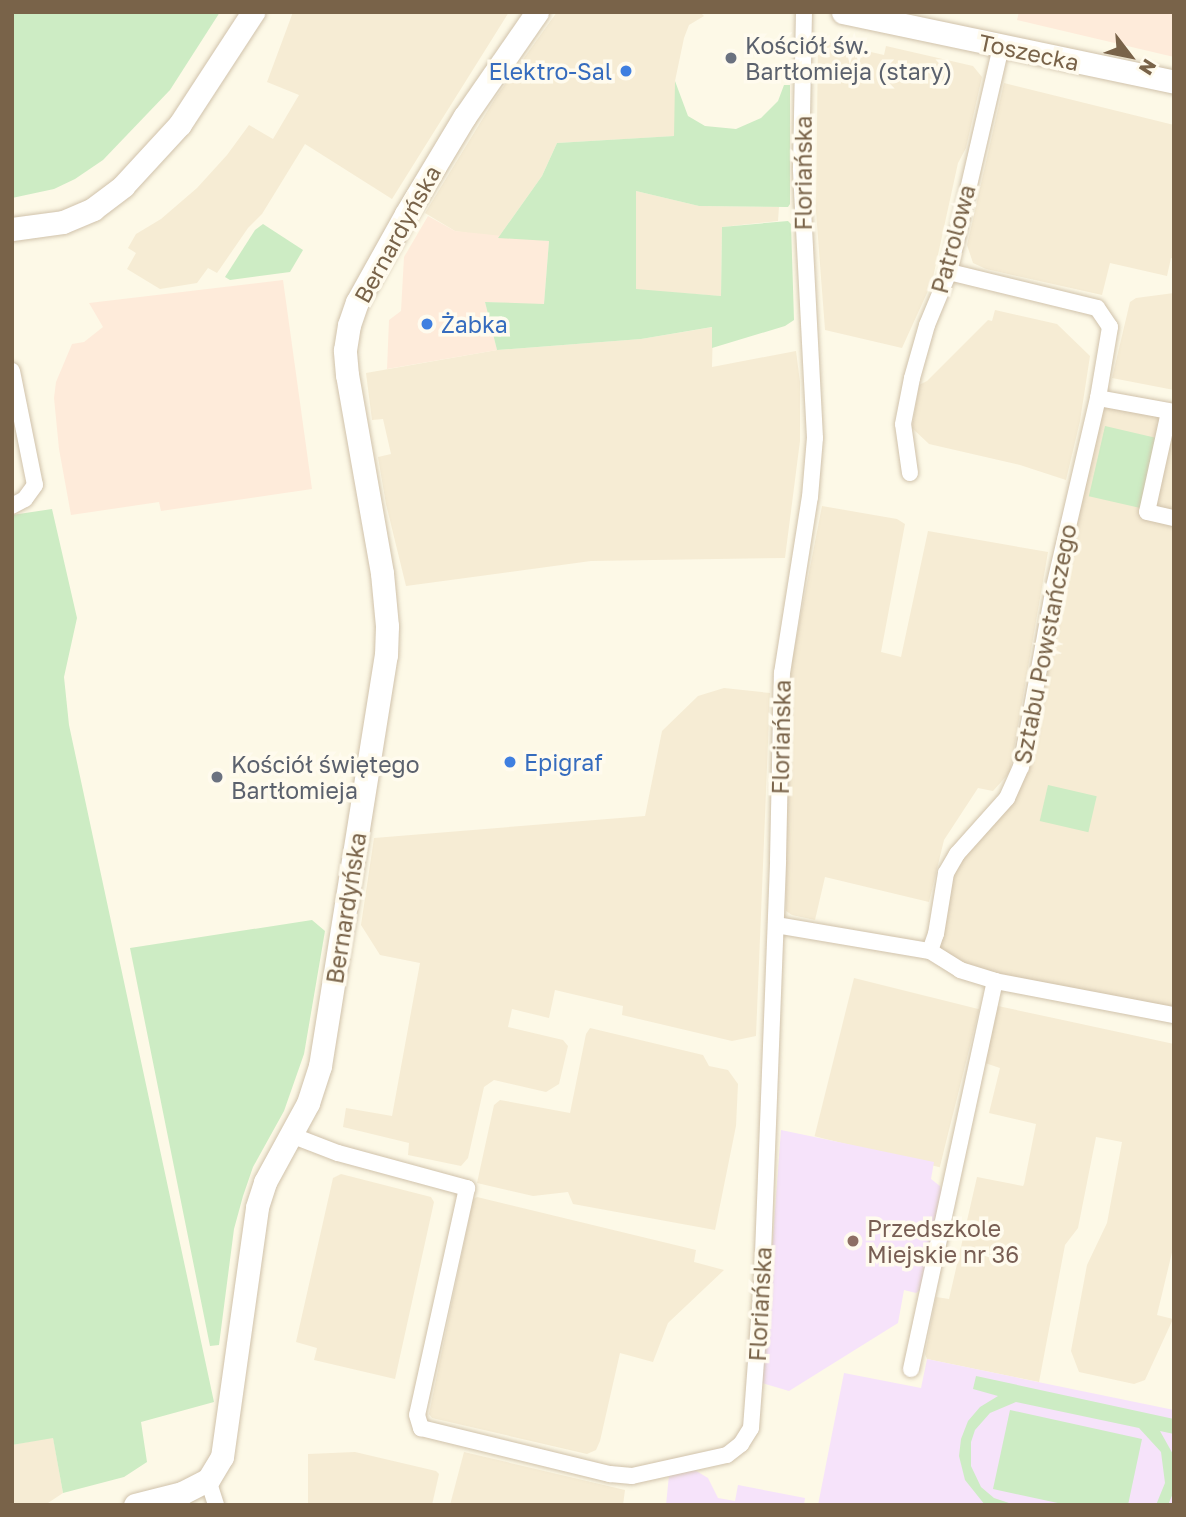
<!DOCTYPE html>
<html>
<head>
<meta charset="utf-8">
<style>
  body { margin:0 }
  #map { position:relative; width:1186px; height:1517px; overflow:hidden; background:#fdf9e7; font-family:"Golos Text",sans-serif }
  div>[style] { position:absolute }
  .residential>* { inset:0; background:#f6ecd4; transform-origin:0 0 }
  .commercial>* { inset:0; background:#feebda }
  .education>* { inset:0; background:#f6e3fa }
  .green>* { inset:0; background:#cdecc4; transform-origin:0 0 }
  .roads { filter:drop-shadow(0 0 2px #d0c2ab) drop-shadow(0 0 2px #d0c2ab) }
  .street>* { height:16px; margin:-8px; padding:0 8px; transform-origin:8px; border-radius:8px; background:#fff }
  .secondary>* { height:23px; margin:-11.5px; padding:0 11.5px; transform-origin:11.5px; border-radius:11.5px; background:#fff }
  .dots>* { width:19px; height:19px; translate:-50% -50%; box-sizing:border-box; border:4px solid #fffbee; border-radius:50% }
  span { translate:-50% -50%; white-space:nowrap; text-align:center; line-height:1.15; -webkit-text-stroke:7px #fffbee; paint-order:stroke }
  .worship-label { font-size:23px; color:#5b616d }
  .left { translate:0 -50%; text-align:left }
  .street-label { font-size:23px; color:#796349 }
  .shop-label { font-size:23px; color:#366cbe }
  .right { translate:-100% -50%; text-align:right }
  .education-label { font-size:23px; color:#785e54 }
  .frame { position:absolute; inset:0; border:14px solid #796349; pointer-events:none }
  .north { position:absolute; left:1095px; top:21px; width:70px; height:70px; -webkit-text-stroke:5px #fffbee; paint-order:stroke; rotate:122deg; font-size:19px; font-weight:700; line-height:28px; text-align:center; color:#796349 }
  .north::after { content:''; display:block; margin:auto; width:24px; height:32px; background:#796349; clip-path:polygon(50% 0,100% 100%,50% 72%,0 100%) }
</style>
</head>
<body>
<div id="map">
  <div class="residential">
    <i style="clip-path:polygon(293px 12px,509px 12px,392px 199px,305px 144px,262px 214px,248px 228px,217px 273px,208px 268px,197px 283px,160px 289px,127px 269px,136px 253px,128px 248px,136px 234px,161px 219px,197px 188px,227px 155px,249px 125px,273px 139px,299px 95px,267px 82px)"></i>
    <i style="clip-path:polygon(557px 12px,700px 12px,704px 16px,689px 25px,684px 38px,675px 81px,675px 136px,557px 143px,542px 176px,498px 238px,455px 231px,425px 213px,496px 97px)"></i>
    <i style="clip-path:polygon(818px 40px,884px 55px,886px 46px,973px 66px,982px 77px,966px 148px,958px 163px,932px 282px,902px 348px,825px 330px,816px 211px)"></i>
    <i style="clip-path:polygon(1004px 83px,1174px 125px,1174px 259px,1171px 258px,1167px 276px,1110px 263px,1102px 295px,986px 269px,973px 263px,967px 245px)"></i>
    <i style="clip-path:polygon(636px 191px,699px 206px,779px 207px,778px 221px,722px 227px,721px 296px,636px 290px)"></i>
    <i style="clip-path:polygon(1174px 293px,1174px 390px,1112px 378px,1130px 302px,1136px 298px)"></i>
    <i style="clip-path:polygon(995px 310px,1057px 324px,1090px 356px,1080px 421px,1066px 480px,1020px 465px,929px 444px,912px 428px,919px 385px,927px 381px,988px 320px,992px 321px)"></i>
    <i style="clip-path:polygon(713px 327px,712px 367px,796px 351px,800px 382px,800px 441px,785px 558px,591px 561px,406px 586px,386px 504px,378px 457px,391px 454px,383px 419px,372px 420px,366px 373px,497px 350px,641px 339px)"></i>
    <i style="clip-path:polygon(1102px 403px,1174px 417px,1174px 1012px,996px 976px,951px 962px,936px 947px,953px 869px,1027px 767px)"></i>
    <i style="clip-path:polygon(822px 506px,897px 519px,905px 524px,881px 652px,901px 657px,928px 531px,1048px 552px,1010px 772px,993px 791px,978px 788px,944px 840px,929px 902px,825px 877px,815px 920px,792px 915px,786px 911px,786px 752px,792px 660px)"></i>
    <i style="clip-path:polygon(724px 688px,770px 693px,756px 1036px,732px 1041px,622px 1015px,623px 1006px,555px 990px,549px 1018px,512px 1009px,508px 1027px,563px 1040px,568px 1046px,559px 1084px,546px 1092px,494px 1080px,484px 1087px,468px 1158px,461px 1166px,408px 1155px,409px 1143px,343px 1127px,346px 1108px,392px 1116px,420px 963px,380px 955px,361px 925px,374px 838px,645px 816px,662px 731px,698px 696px)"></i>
    <i style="left:854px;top:978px;width:129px;height:163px;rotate:14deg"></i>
    <i style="clip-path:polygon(998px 1006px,1174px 1044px,1174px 1244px,1157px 1315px,1173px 1319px,1145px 1380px,1134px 1384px,1079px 1372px,1071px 1351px,1087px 1265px,1107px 1223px,1122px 1142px,1096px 1137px,1078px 1228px,1065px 1245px,1039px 1382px,927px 1359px,925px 1354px,936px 1297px,949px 1299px,977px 1177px,1023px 1186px,1024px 1184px,1036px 1124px,989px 1113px,1000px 1068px,985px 1063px)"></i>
    <i style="clip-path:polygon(590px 1028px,703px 1055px,709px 1066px,728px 1070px,738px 1084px,736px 1126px,715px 1230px,573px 1204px,568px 1192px,533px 1196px,477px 1183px,494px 1105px,500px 1100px,570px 1113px,586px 1034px)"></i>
    <i style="clip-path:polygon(341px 1174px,431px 1197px,434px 1202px,395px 1379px,314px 1360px,317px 1348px,296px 1342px,333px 1178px)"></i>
    <i style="clip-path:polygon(477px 1197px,696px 1250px,694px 1262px,724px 1270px,668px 1323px,653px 1362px,620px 1353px,600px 1441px,596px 1450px,587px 1454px,432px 1418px,429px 1414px,473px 1199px)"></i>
    <i style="clip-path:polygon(53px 1437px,63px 1493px,45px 1505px,12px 1505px,12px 1445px)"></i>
    <i style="clip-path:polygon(355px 1452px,436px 1471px,439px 1474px,432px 1505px,308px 1505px,308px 1454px)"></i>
    <i style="clip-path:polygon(464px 1452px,625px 1490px,623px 1505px,450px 1505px)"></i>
  </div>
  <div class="commercial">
    <i style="clip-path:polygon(1019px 12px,1174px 12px,1174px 57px,1017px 20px)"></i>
    <i style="clip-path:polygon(428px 216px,455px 231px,549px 241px,544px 305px,485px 302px,497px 350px,387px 369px,389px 320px,401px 311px,404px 257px)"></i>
    <i style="clip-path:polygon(283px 280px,312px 489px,161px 511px,159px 502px,71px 515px,59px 449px,54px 398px,56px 382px,72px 344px,84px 342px,103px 327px,89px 303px)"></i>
  </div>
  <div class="education">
    <i style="clip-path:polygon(781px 1130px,934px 1162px,931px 1179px,940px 1186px,942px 1194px,923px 1288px,916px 1293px,904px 1290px,898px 1323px,789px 1391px,762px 1383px)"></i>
    <i style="clip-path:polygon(927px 1359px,1174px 1410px,1174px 1505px,818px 1505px,844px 1373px,921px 1388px)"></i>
    <i style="clip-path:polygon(693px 1469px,708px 1478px,718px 1498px,735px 1501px,738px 1485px,805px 1498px,804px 1505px,666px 1505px,669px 1475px)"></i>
  </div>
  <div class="green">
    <i style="clip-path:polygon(12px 12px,220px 12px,170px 90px,103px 160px,75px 179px,54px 189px,12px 198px)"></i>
    <i style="clip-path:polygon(675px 81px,688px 116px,705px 126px,736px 129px,761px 118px,778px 101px,784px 85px,790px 85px,790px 204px,788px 207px,699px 206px,636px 191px,636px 289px,721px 296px,722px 227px,788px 221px,791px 224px,794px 320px,785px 326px,712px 348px,712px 327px,641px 339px,497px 350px,485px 302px,544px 304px,549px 241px,498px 238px,542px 176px,557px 143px,674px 136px)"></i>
    <i style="clip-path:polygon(263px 224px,303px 250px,290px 272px,230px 280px,225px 277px,255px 230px)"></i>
    <i style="left:1105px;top:426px;width:54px;height:72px;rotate:13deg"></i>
    <i style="clip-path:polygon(52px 509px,77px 618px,64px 677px,69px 725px,214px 1402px,141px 1422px,147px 1462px,124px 1477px,63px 1493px,53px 1438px,12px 1445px,12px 515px)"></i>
    <i style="left:1048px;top:785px;width:50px;height:37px;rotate:13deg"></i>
    <i style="clip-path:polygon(312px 920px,325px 931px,304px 1054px,284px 1111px,253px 1167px,243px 1196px,234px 1229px,219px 1345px,210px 1346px,130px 948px)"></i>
    <i style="clip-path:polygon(976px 1376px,1174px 1419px,1174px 1434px,1160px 1431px,1174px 1456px,1174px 1491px,1168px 1505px,1156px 1505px,1165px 1483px,1161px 1452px,1139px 1428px,1016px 1402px,990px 1413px,975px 1430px,971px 1442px,971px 1466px,981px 1487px,994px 1498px,1015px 1505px,985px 1505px,965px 1480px,959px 1456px,961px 1439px,968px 1421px,980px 1407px,998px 1396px,973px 1389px)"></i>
    <i style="clip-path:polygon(1010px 1410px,1142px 1439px,1128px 1505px,1067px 1505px,993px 1489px)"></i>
  </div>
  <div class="roads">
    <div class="street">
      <i style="left:12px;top:371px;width:116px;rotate:78.6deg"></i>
      <i style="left:35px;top:485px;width:17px;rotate:126deg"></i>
      <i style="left:25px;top:499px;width:15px;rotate:152deg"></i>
      <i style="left:1098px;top:398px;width:77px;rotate:10.4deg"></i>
      <i style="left:1169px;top:412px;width:102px;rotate:102.4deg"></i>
      <i style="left:1147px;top:512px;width:28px;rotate:13deg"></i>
      <i style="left:910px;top:473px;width:49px;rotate:-98.1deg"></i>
      <i style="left:903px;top:424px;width:47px;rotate:-78.9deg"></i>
      <i style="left:912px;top:378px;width:55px;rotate:-74.2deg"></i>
      <i style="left:927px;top:325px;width:57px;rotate:-67.5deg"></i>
      <i style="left:949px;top:272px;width:232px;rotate:-77deg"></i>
      <i style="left:776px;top:925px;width:156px;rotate:9.6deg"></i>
      <i style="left:930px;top:951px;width:18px;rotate:-71deg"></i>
      <i style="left:936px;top:934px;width:62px;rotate:-80.7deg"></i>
      <i style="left:946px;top:873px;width:22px;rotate:-60deg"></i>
      <i style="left:957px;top:854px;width:75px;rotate:-48.2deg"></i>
      <i style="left:1007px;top:798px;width:34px;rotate:-66deg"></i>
      <i style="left:1021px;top:767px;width:183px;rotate:-79.6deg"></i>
      <i style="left:1054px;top:587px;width:194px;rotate:-76.9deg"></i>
      <i style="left:1098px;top:398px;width:72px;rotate:-80.4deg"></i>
      <i style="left:1110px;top:327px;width:23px;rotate:-124deg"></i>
      <i style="left:1097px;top:308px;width:152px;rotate:-166.3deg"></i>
      <i style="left:930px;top:951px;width:36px;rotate:32deg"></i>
      <i style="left:960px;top:970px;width:37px;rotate:17deg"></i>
      <i style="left:995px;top:981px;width:182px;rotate:10.8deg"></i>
      <i style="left:291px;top:1135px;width:50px;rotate:21deg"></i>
      <i style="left:338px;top:1153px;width:134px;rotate:15.2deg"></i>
      <i style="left:467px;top:1188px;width:232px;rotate:102.4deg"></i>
      <i style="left:417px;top:1415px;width:14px;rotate:73deg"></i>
      <i style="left:421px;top:1428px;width:195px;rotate:13.7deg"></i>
      <i style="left:610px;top:1474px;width:22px;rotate:5deg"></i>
      <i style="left:632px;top:1476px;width:97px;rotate:-12.5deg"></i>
      <i style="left:727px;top:1455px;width:18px;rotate:-38deg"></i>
      <i style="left:741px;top:1444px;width:19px;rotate:-58deg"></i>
      <i style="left:751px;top:1428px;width:148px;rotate:-85.7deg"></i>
      <i style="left:762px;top:1280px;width:420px;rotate:-87.8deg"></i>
      <i style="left:778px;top:860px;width:187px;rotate:-88.8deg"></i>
      <i style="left:782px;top:673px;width:178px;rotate:-81deg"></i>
      <i style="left:810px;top:497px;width:59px;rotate:-85.2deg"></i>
      <i style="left:815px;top:438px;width:270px;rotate:-93deg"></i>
      <i style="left:801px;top:168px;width:156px;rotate:-88.9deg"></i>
      <i style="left:911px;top:1369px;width:397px;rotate:-77.8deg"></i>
      <i style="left:208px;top:1480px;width:26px;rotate:72deg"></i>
    </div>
    <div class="secondary">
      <i style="left:843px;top:12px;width:338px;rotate:11.9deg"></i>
      <i style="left:12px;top:229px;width:51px;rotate:-7.8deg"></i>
      <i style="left:63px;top:222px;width:33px;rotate:-23deg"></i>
      <i style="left:93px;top:209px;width:38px;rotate:-37deg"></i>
      <i style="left:123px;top:186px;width:84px;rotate:-47.4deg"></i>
      <i style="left:180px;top:124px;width:134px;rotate:-56.9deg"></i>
      <i style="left:135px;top:1505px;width:49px;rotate:-14.3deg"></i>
      <i style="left:182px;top:1493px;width:29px;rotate:-27deg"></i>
      <i style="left:208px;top:1480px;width:27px;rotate:-59deg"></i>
      <i style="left:222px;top:1457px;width:252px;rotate:-82deg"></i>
      <i style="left:257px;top:1207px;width:26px;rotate:-72deg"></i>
      <i style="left:265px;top:1182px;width:90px;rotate:-61.4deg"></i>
      <i style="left:308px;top:1103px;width:39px;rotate:-72deg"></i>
      <i style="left:320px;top:1066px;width:416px;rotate:-80.9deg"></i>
      <i style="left:386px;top:655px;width:29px;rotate:-88deg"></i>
      <i style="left:387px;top:626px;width:53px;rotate:-95.4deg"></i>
      <i style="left:382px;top:573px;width:201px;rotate:-100deg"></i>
      <i style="left:347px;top:375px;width:25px;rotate:-95deg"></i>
      <i style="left:345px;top:350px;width:25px;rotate:-81deg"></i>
      <i style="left:349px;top:325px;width:24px;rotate:-71deg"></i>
      <i style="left:357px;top:302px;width:101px;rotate:-60.9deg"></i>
      <i style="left:406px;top:214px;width:114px;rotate:-59deg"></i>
      <i style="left:465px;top:116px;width:126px;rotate:-55.3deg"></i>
    </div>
  </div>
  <div class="dots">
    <i style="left:731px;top:58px;background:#6b7280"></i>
    <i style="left:626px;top:71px;background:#3f7fe0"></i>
    <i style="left:427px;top:324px;background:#3f7fe0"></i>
    <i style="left:510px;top:762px;background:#3f7fe0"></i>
    <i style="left:217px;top:777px;background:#6b7280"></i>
    <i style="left:853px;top:1241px;background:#8d6e63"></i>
  </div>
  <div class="worship-label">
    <span class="left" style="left:745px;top:58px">Kościół św.<br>Bartłomieja (stary)</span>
    <span class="left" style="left:231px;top:777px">Kościół świętego<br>Bartłomieja</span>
  </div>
  <div class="street-label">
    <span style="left:1029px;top:52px;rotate:12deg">Toszecka</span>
    <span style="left:803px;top:173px;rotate:-90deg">Floriańska</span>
    <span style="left:397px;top:234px;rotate:-61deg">Bernardyńska</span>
    <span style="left:953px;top:239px;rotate:-75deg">Patrolowa</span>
    <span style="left:1045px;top:644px;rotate:-79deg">Sztabu Powstańczego</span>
    <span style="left:781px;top:737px;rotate:-89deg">Floriańska</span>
    <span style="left:346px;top:908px;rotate:-81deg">Bernardyńska</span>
    <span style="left:760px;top:1304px;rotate:-87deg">Floriańska</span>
  </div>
  <div class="shop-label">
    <span class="right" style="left:612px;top:71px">Elektro-Sal</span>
    <span class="left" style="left:441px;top:324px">Żabka</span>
    <span class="left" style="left:524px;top:762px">Epigraf</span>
  </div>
  <div class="education-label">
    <span class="left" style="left:867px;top:1241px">Przedszkole<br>Miejskie nr 36</span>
  </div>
  <div class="frame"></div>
  <div class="north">N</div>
</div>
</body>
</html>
